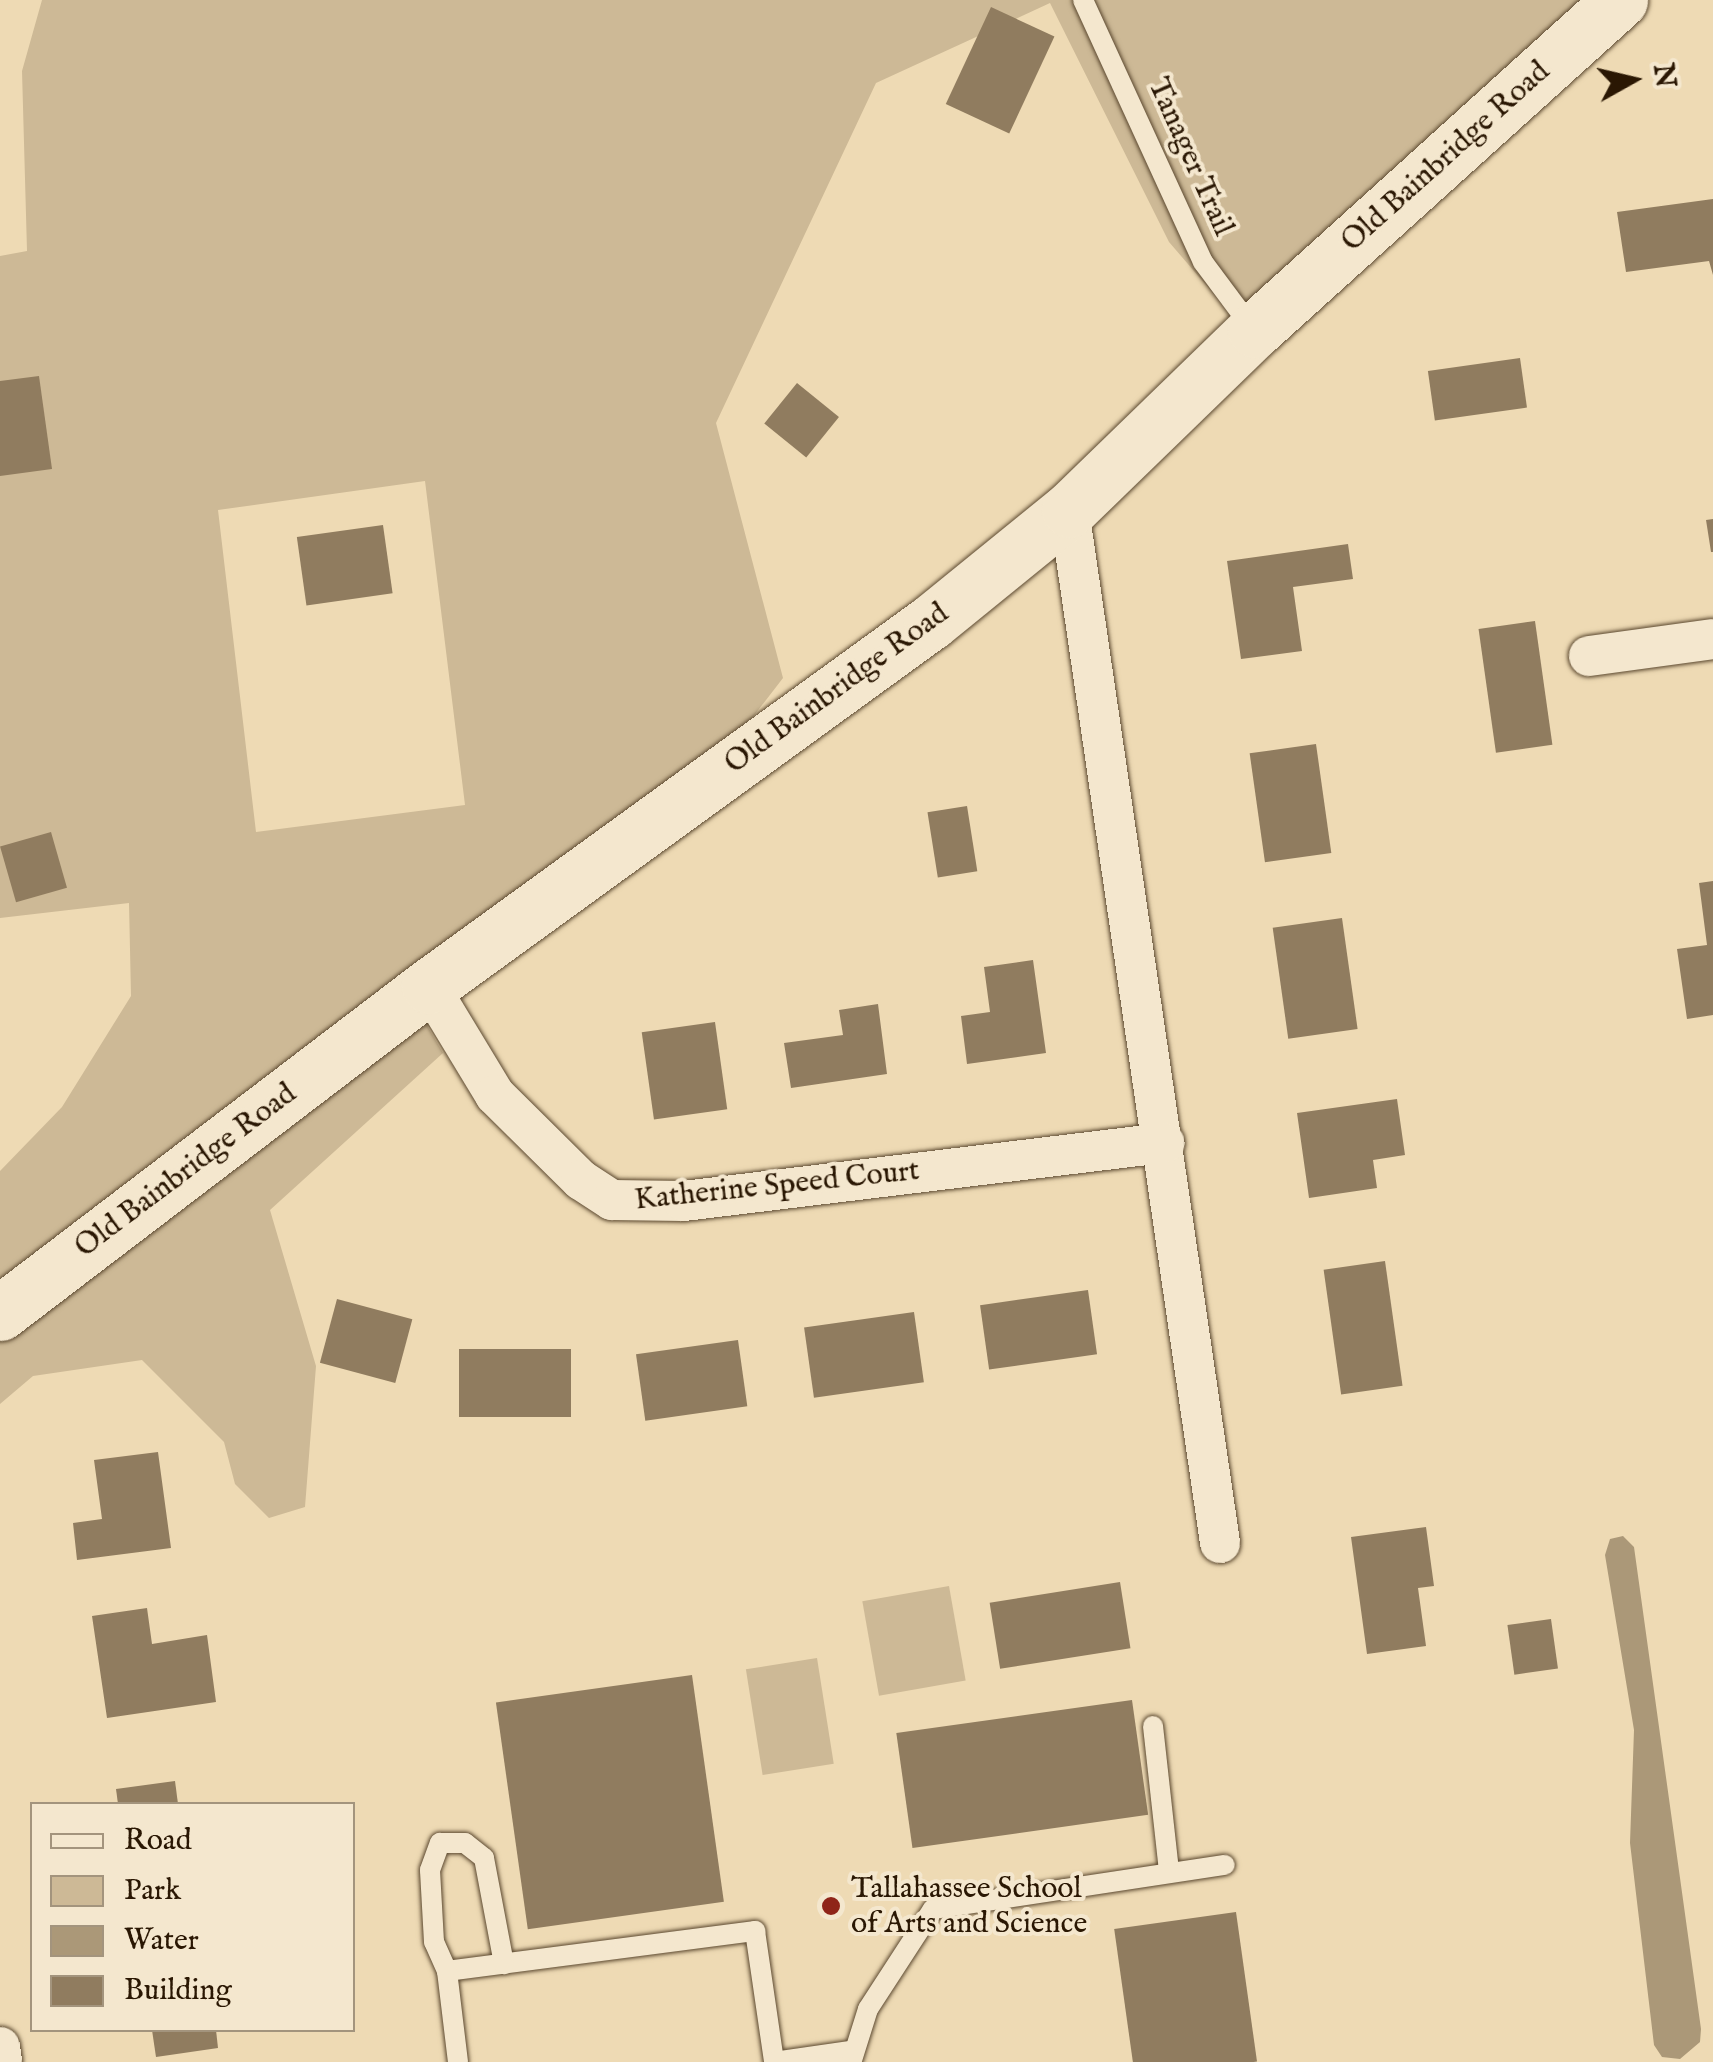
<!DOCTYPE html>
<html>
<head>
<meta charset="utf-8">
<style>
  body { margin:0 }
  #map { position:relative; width:1713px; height:2062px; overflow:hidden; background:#eedab4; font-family:"IM FELL English",serif }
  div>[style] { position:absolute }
  .green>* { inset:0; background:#cdb996; transform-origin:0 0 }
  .water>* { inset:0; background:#ab9878 }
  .building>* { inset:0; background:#907c5f; transform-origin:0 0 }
  .roads { filter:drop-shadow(0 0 2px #5b482f) drop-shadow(0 0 2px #5b482f) }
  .service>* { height:20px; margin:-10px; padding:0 10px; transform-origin:10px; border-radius:10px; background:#f4e7ce }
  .minor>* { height:40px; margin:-20px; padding:0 20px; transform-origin:20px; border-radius:20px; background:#f4e7ce }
  .secondary>* { height:55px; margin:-27.5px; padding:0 27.5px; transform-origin:27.5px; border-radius:27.5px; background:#f4e7ce }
  .dots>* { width:28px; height:28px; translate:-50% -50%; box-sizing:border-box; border:5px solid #f4e7ce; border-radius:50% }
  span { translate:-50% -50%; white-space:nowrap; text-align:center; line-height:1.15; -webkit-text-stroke:8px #f4e7ce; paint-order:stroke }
  .street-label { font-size:30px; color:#2a1703 }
  .poi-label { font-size:30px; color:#2a1703 }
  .left { translate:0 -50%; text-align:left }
  .legend { position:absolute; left:30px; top:1802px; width:325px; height:230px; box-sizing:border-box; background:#f4e7ce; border:2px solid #a3947d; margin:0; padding:12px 18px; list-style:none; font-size:30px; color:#2a1703 }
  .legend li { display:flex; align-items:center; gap:20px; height:50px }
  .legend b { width:50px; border:2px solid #a3947d }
  .north { position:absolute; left:1583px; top:30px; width:100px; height:100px; -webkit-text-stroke:8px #f4e7ce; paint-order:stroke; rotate:82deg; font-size:28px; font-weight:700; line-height:40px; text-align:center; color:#2a1703 }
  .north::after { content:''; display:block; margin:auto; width:35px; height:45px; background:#2a1703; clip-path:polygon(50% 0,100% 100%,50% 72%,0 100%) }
</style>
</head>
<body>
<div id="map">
  <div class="green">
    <i style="clip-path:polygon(evenodd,42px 0,1592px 0,1237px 321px,1169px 242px,1050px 3px,876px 83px,716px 423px,783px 678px,735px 740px,0 1288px,0 1171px,62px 1107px,131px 996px,129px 903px,0 918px,0 256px,27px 251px,22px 71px,42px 0,425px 481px,465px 805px,256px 832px,218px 510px,425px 481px)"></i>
    <i style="clip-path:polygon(422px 1017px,443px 1053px,270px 1210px,316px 1366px,305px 1507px,269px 1518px,235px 1484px,224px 1442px,142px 1360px,33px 1376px,0 1404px,0 1339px)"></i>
    <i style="left:949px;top:1586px;width:96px;height:88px;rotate:80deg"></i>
    <i style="left:817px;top:1658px;width:107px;height:72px;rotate:81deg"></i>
  </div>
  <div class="water">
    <i style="clip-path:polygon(1623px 1536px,1634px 1547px,1701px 2029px,1700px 2042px,1680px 2059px,1662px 2057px,1654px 2045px,1630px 1843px,1634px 1730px,1605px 1555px,1610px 1539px)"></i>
  </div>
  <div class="building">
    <i style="left:991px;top:7px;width:70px;height:107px;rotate:25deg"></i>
    <i style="clip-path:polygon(1713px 199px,1713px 275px,1709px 261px,1626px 272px,1617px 212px)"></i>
    <i style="left:1520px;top:358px;width:50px;height:93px;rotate:82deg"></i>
    <i style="clip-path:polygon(39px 376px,52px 469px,0 476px,0 381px)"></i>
    <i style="left:797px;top:383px;width:54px;height:52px;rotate:39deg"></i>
    <i style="clip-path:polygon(1713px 519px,1713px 552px,1711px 552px,1706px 520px)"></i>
    <i style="left:383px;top:525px;width:69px;height:87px;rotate:82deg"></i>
    <i style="clip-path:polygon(1348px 544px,1353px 579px,1293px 587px,1302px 651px,1241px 659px,1227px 561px)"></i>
    <i style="left:1535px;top:621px;width:125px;height:57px;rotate:82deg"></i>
    <i style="left:1316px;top:744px;width:110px;height:67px;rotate:82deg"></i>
    <i style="left:967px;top:806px;width:66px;height:40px;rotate:81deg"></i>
    <i style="left:51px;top:832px;width:58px;height:53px;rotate:74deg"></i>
    <i style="clip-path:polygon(1713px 881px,1713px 1015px,1687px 1019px,1677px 949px,1707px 945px,1699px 883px)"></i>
    <i style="left:1342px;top:918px;width:112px;height:70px;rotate:82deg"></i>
    <i style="clip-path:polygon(1033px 960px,1046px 1053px,967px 1064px,961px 1016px,990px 1012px,984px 967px)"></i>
    <i style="clip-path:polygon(878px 1004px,887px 1074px,791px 1088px,784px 1043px,843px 1035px,839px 1010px)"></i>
    <i style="left:715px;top:1022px;width:88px;height:74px;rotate:82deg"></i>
    <i style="clip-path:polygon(1397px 1099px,1405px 1155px,1373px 1160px,1377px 1188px,1309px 1198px,1297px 1113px)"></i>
    <i style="left:1385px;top:1261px;width:126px;height:62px;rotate:82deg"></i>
    <i style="left:1088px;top:1290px;width:65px;height:109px;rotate:82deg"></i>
    <i style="left:337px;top:1299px;width:78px;height:66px;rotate:15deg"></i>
    <i style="left:914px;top:1312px;width:71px;height:111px;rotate:82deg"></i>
    <i style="left:738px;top:1340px;width:67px;height:103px;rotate:82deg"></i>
    <i style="left:459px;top:1349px;width:112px;height:68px"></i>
    <i style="clip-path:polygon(158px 1452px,171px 1548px,77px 1560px,73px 1523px,102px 1519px,94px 1460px)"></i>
    <i style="clip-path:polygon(1426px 1527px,1434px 1586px,1418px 1588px,1426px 1646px,1367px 1654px,1351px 1537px)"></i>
    <i style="left:1120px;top:1582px;width:67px;height:132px;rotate:81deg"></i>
    <i style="clip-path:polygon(147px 1608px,152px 1644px,207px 1635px,216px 1702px,107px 1718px,92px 1616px)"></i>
    <i style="left:1551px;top:1619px;width:50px;height:44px;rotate:82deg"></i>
    <i style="left:692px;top:1675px;width:229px;height:198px;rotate:82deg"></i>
    <i style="left:1132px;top:1700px;width:116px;height:238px;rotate:82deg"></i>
    <i style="clip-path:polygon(175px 1781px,178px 1804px,118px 1804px,116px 1789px)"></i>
    <i style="left:1236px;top:1912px;width:151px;height:123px;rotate:82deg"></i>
    <i style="clip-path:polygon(152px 2030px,216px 2030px,218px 2048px,156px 2057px)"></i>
  </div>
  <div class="roads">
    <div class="service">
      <i style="left:1083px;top:0;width:288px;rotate:65.4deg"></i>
      <i style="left:1203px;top:262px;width:84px;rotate:53.3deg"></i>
      <i style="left:1153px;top:1726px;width:147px;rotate:83.7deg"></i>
      <i style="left:447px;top:1971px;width:311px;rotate:-7.4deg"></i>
      <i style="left:755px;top:1931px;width:132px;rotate:81.7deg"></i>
      <i style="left:774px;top:2062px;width:77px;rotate:-8.2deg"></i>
      <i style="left:852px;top:2060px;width:53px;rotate:-72.6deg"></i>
      <i style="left:868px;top:2009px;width:119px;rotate:-57deg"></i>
      <i style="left:933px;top:1909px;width:295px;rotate:-8.6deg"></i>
      <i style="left:458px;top:2062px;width:92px;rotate:-96.9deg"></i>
      <i style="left:447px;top:1971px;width:32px;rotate:-114deg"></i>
      <i style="left:434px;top:1942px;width:72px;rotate:-93.2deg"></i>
      <i style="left:430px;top:1870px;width:29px;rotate:-70deg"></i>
      <i style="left:440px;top:1843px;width:25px"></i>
      <i style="left:465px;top:1843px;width:24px;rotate:38deg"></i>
      <i style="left:484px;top:1858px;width:108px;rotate:79.3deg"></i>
    </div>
    <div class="minor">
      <i style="left:1069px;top:510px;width:1044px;rotate:81.68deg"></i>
      <i style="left:1589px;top:656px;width:125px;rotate:-7.8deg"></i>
      <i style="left:429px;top:986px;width:127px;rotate:58.8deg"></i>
      <i style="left:495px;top:1095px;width:121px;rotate:44.7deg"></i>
      <i style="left:581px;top:1180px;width:37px;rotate:33deg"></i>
      <i style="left:612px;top:1200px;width:72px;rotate:0.8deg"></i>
      <i style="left:684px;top:1201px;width:484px;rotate:-6.9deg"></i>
      <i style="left:0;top:2047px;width:15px;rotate:82deg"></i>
    </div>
    <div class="secondary">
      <i style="left:0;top:1313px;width:539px;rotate:-37.32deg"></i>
      <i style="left:429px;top:986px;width:620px;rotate:-35.95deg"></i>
      <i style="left:931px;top:622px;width:178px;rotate:-39.1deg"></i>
      <i style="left:1069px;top:510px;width:259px;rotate:-44.1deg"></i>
      <i style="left:1255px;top:330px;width:492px;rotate:-42.1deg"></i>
    </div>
  </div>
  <div class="dots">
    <i style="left:831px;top:1906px;background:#8f2418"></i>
  </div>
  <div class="street-label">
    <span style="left:1190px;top:157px;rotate:66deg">Tanager Trail</span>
    <span style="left:1446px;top:157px;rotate:-42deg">Old Bainbridge Road</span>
    <span style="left:837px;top:689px;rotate:-36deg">Old Bainbridge Road</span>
    <span style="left:186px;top:1171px;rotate:-37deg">Old Bainbridge Road</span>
    <span style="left:777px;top:1186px;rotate:-6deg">Katherine Speed Court</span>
  </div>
  <div class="poi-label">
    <span class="left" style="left:851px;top:1906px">Tallahassee School<br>of Arts and Science</span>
  </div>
  <ul class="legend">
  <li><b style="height:12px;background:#f4e7ce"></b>Road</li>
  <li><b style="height:28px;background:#cdb996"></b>Park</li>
  <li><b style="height:28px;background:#ab9878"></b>Water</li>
  <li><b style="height:28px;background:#907c5f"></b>Building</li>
  </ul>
  <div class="north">N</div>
</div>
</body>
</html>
